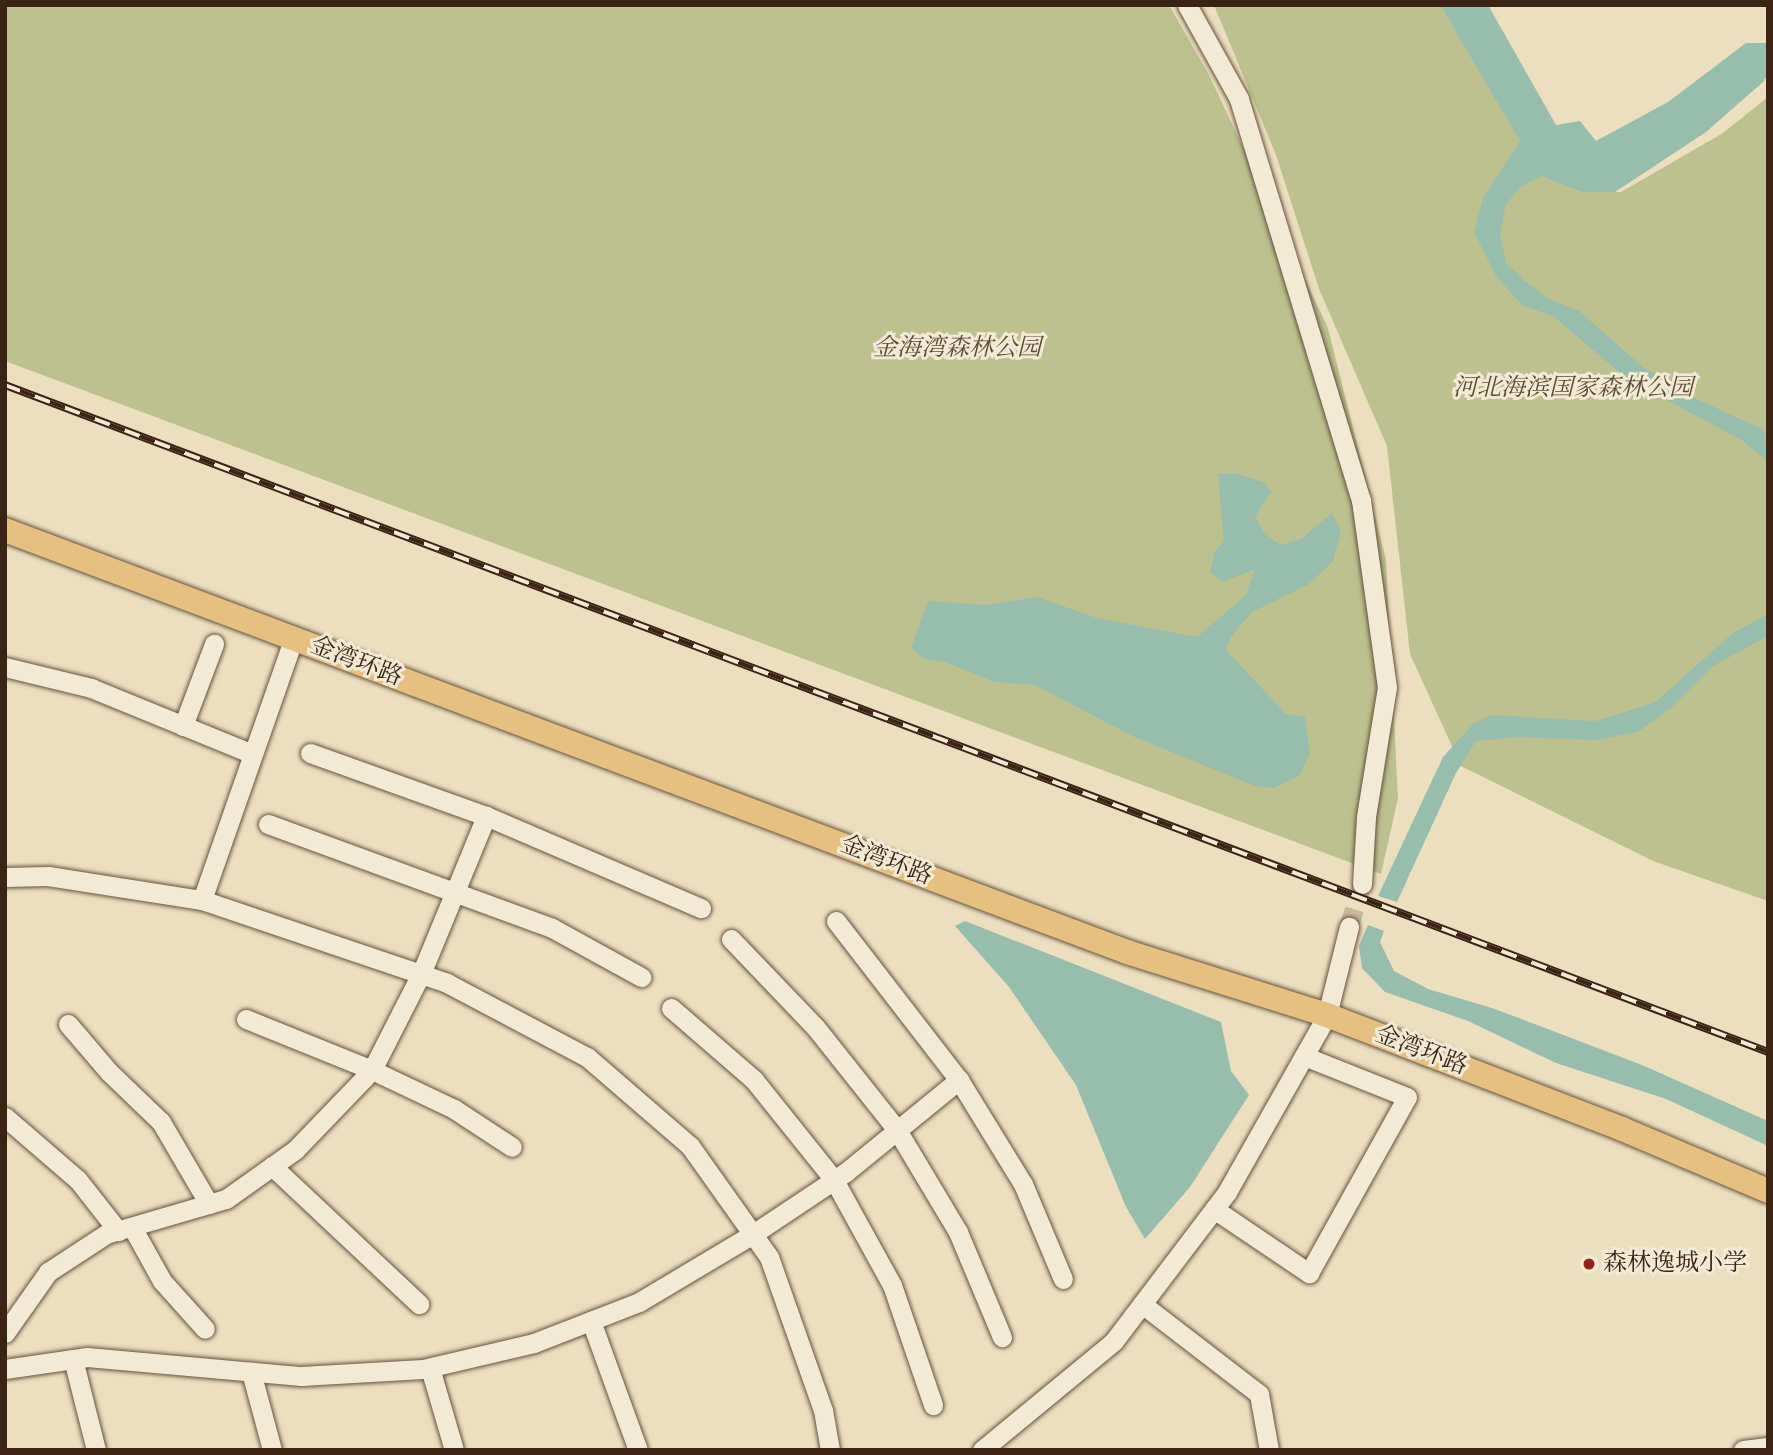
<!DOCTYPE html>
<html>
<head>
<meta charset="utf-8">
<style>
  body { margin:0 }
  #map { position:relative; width:1773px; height:1455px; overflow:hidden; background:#ecdfbf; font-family:"IM FELL English","Noto Serif SC",serif }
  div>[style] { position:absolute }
  .green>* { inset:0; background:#bcc18f }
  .water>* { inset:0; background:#99bdad }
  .minor-tunnel>* { height:19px; margin-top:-9.5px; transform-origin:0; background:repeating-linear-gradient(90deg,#c9b99d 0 19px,transparent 0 29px) }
  .roads { filter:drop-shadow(0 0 2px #675240) drop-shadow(0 0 2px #675240) }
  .minor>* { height:19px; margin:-9.5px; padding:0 9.5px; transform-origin:9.5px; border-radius:9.5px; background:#f3ead5 }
  .major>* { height:24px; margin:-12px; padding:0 12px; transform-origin:12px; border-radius:12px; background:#e6c080 }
  .rail>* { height:8px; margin-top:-4px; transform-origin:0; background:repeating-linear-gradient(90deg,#f3ead5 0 16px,#3b2316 0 32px); box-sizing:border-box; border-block:2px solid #3b2316 }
  .dots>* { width:19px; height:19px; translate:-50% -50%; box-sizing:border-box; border:4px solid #f3ead5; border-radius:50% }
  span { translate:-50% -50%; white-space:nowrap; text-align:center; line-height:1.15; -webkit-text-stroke:6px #f3ead5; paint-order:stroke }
  .park-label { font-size:24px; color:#5b4a34; font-style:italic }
  .street-label { font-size:24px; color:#3b2316 }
  .poi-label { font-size:24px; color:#3b2316 }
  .left { translate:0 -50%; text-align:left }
  .frame { position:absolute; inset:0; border:7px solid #3b2316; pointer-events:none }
</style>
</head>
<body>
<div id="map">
  <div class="green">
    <i style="clip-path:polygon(5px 5px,1169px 5px,1208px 73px,1328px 328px,1386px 560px,1398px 798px,1381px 874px,5px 361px)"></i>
    <i style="clip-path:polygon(1214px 5px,1440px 5px,1542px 176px,1581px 192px,1621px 192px,1723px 133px,1768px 97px,1768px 901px,1653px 861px,1461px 766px,1410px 654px,1387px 446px,1319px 289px,1276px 155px)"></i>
  </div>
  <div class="water">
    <i style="clip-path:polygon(1440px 5px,1488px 5px,1556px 125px,1580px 121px,1596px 141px,1668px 102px,1746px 43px,1768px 43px,1768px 74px,1763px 82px,1706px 132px,1615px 192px,1581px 192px,1541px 176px,1521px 187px,1506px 204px,1500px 234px,1506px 263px,1526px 282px,1551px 300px,1579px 311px,1644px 368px,1688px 395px,1764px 430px,1768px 462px,1743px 441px,1626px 378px,1553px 316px,1523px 306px,1496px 276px,1474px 232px,1483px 198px,1520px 141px)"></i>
    <i style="clip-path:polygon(1236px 473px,1265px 483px,1271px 492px,1255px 517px,1265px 534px,1281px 545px,1301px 539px,1332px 513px,1341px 531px,1333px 561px,1309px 584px,1252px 612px,1231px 637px,1226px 650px,1286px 714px,1305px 717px,1310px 753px,1300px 775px,1274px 788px,1255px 786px,1132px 736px,1035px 685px,994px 682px,945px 662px,925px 659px,911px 648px,928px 601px,986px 605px,1037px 597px,1097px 618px,1197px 637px,1246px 595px,1255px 569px,1223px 582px,1210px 572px,1215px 551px,1224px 541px,1218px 474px)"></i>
    <i style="clip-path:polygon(1768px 614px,1768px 636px,1713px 666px,1671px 708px,1638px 732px,1594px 740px,1519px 737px,1476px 741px,1456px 773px,1397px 902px,1378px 896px,1443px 757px,1473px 724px,1491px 715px,1595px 721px,1654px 703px,1733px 633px)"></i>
    <i style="clip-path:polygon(965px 921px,1221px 1022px,1231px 1071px,1249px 1095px,1190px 1187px,1145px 1239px,1126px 1207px,1076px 1085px,1009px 987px,955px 926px)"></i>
    <i style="clip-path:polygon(1368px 925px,1384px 931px,1380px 942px,1394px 971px,1428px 989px,1495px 1009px,1642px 1065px,1768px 1121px,1768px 1146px,1666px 1099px,1556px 1063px,1468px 1021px,1385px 992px,1362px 968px,1359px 946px)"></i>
  </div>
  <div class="minor-tunnel">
    <i style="left:1349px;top:927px;width:45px;rotate:-73.2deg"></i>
  </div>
  <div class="roads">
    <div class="minor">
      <i style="left:1187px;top:5px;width:107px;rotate:61deg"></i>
      <i style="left:1239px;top:99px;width:419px;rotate:73.1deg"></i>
      <i style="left:1361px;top:500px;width:189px;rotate:82.1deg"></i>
      <i style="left:1387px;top:687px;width:132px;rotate:99.2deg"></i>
      <i style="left:1366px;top:817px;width:67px;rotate:93.4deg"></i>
      <i style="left:5px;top:667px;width:89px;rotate:13.7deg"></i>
      <i style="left:91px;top:688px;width:172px;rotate:22.2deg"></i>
      <i style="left:183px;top:726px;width:88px;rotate:-69.3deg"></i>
      <i style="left:310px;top:753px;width:187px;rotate:19.7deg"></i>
      <i style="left:486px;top:816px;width:234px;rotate:23.2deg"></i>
      <i style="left:268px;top:824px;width:302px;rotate:20.1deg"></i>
      <i style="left:552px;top:928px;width:102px;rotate:28.8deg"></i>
      <i style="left:5px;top:877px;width:43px;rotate:-1.3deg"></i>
      <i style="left:48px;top:876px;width:156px;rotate:8.9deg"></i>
      <i style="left:202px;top:900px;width:259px;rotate:18.7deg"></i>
      <i style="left:447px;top:983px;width:158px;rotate:27.9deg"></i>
      <i style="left:587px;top:1057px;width:136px;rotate:40.8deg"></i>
      <i style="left:690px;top:1146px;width:136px;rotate:54.6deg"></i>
      <i style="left:769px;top:1257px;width:162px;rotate:70.6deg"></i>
      <i style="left:823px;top:1410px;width:41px;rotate:80.1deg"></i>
      <i style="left:202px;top:900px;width:278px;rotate:-70.7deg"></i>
      <i style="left:836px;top:921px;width:201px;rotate:52.3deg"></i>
      <i style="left:959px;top:1080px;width:122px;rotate:58.4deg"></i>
      <i style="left:1023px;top:1184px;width:103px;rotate:67.2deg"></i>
      <i style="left:731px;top:939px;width:123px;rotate:46.3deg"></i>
      <i style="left:816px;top:1028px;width:130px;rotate:51.5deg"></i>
      <i style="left:897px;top:1130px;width:119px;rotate:59.1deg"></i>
      <i style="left:958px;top:1232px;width:114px;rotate:67.3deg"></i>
      <i style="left:671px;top:1008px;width:110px;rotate:40.9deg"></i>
      <i style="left:754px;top:1080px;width:128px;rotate:51.3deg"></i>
      <i style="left:834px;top:1180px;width:120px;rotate:61.1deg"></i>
      <i style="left:892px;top:1285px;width:127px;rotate:71.1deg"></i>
      <i style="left:246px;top:1019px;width:136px;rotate:22deg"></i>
      <i style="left:372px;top:1070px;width:91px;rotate:25.4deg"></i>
      <i style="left:454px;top:1109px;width:69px;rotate:33.2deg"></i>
      <i style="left:68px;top:1024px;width:63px;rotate:49.5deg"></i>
      <i style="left:109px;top:1072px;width:72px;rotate:43.9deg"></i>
      <i style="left:161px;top:1122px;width:95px;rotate:59.7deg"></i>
      <i style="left:5px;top:1117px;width:96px;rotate:40.8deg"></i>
      <i style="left:78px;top:1180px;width:65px;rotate:51.9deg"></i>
      <i style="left:272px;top:1166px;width:202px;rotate:43.2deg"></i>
      <i style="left:1214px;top:1209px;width:115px;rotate:34deg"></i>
      <i style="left:1309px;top:1273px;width:201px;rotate:-60.9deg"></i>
      <i style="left:1407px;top:1097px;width:111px;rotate:-158.3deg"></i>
      <i style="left:132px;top:1227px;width:62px;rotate:60.9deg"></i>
      <i style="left:162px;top:1281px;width:64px;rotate:48.1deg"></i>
      <i style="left:1142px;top:1304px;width:148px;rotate:37.6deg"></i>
      <i style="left:1259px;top:1394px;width:57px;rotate:79.9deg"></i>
      <i style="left:591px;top:1321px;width:137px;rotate:70deg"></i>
      <i style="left:5px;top:1333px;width:75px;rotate:-54.8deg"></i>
      <i style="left:48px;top:1272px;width:69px;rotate:-33.2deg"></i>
      <i style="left:106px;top:1234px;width:125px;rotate:-16.3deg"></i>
      <i style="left:226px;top:1199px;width:85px;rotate:-35.4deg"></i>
      <i style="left:295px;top:1150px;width:111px;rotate:-46.1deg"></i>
      <i style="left:372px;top:1070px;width:108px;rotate:-63deg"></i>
      <i style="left:421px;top:974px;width:171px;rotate:-67.6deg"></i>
      <i style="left:73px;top:1359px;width:94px;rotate:75.8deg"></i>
      <i style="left:430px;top:1368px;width:85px;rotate:73.7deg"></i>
      <i style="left:5px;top:1369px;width:83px;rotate:-8.3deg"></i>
      <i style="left:87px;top:1357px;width:215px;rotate:5.1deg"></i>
      <i style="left:301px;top:1376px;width:122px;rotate:-3.3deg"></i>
      <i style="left:423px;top:1369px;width:114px;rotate:-13.2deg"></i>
      <i style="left:534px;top:1343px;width:113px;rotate:-21.3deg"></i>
      <i style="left:639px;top:1302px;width:133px;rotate:-30.8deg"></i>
      <i style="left:753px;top:1234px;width:112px;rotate:-33.7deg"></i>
      <i style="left:846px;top:1172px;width:146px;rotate:-39.2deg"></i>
      <i style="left:251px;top:1372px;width:81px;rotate:74.9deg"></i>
      <i style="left:982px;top:1450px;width:171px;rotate:-39.5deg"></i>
      <i style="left:1114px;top:1341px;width:187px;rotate:-52.8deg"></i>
      <i style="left:1227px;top:1192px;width:203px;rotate:-60.5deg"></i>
      <i style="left:1327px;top:1015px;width:91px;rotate:-76deg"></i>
      <i style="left:1743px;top:1450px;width:25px;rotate:-7deg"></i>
    </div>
    <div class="major">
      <i style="left:5px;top:530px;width:1199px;rotate:20.61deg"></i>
      <i style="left:1127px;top:952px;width:210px;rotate:17.5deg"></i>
      <i style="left:1327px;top:1015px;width:316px;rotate:21.1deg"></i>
      <i style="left:1622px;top:1129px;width:159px;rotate:23deg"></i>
    </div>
  </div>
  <div class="rail">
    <i style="left:5px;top:385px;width:1885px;rotate:20.72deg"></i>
  </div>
  <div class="dots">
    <i style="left:1589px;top:1264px;background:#8f2418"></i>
  </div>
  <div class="park-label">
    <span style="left:957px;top:349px">金海湾森林公园</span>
    <span style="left:1573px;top:389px">河北海滨国家森林公园</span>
  </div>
  <div class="street-label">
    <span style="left:356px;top:662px;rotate:21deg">金湾环路</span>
    <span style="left:886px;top:861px;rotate:21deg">金湾环路</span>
    <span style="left:1421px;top:1051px;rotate:21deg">金湾环路</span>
  </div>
  <div class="poi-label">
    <span class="left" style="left:1603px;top:1264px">森林逸城小学</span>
  </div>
  <div class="frame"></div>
</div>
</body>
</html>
